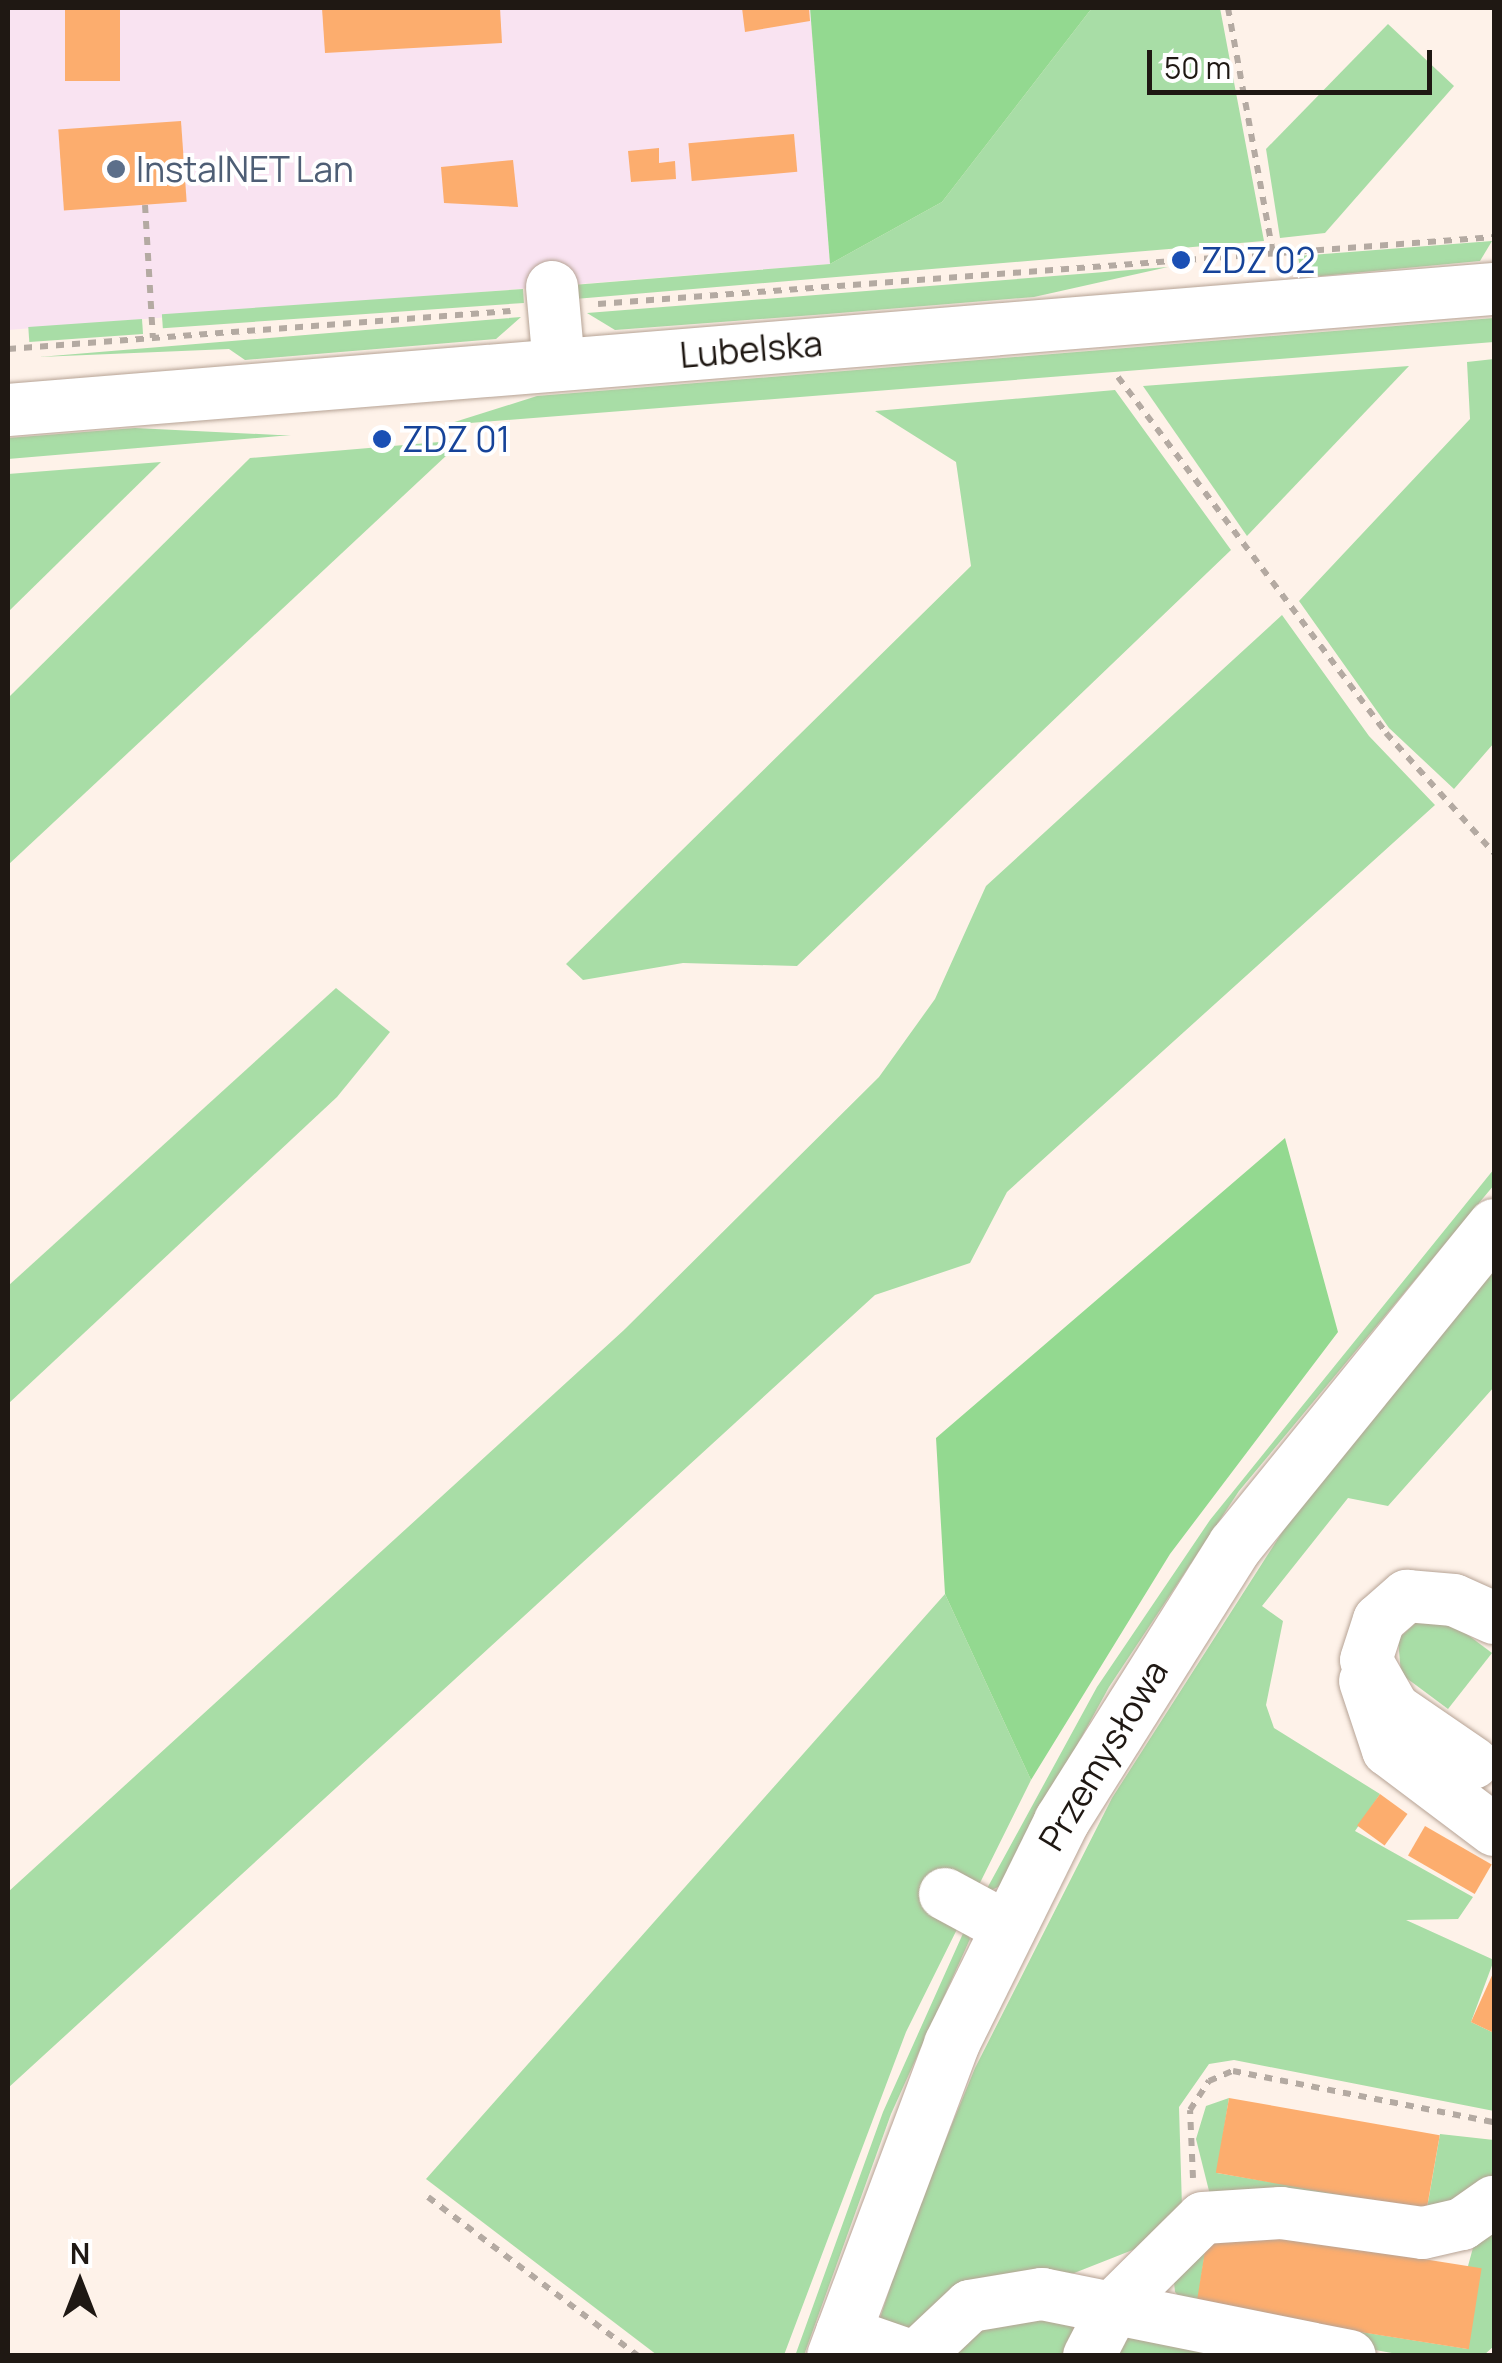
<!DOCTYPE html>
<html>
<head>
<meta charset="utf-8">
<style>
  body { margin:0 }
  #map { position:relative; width:1502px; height:2363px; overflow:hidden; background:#fef2e9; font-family:Manrope,sans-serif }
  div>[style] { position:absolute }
  .industrial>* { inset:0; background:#f9e3f1 }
  .green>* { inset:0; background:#a8dda6; transform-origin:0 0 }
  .forest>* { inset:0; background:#93d990 }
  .building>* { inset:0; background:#fcad6e; transform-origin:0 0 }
  .path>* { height:6px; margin-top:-3px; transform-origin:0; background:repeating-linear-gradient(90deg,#b4aaa2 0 8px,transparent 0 16px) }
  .roads { filter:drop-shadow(0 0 2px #b6a395) drop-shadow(0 0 2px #b6a395) }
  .minor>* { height:52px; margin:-26px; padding:0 26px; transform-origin:26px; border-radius:26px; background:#fff }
  .major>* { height:55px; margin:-27.5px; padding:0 27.5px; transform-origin:27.5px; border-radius:27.5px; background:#fff }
  .dots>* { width:28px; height:28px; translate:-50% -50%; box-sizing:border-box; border:5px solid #fff; border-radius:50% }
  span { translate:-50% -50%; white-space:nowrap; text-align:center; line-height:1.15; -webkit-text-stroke:8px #fff; paint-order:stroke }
  .service-label { font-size:35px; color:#4e5e75 }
  .left { translate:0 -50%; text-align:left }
  .transit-label { font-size:35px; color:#164399 }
  .street-label { font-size:35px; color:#1f1813 }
  .frame { position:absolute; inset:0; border:10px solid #1f1813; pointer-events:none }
  .north { position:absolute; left:30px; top:2233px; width:100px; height:100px; -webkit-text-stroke:8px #fff; paint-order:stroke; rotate:0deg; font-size:28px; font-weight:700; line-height:40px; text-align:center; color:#1f1813 }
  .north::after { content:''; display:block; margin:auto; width:35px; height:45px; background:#1f1813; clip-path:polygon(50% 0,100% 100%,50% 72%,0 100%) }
  .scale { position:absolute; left:1147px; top:50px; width:285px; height:45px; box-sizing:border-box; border:5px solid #1f1813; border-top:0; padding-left:12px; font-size:30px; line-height:35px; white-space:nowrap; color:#1f1813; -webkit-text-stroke:8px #fff; paint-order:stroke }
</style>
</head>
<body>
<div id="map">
  <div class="industrial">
    <i style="clip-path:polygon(8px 8px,810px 8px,830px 264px,8px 330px)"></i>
  </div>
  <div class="green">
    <i style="clip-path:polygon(1092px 8px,1220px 8px,1264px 241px,575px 299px,573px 285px,830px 264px,942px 202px)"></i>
    <i style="clip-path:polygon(1388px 24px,1454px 86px,1325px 233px,1280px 238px,1266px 149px)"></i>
    <i style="clip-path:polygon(1492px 241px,1480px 261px,1321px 276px,1301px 274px,1298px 256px)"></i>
    <i style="clip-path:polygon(1168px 267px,1034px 297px,827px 314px,615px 330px,587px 313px)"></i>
    <i style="left:523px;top:289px;width:14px;height:362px;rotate:86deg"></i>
    <i style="clip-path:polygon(521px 317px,496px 339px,245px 360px,229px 349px,39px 357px)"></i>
    <i style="clip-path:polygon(1494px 318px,1494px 342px,445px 425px,537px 396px)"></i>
    <i style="left:142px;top:319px;width:15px;height:114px;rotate:86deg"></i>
    <i style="clip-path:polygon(1494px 359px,1494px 743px,1454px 789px,1389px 728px,1299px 601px,1470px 419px,1467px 362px)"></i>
    <i style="clip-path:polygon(1409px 366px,1247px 536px,1143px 386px)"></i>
    <i style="clip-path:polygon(1115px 390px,1231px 550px,797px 966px,683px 963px,583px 980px,566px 964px,971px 566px,956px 462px,875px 411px)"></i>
    <i style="clip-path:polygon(135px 428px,278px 435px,291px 435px,8px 459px,8px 438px)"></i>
    <i style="clip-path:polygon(463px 440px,8px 865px,8px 698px,250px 458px)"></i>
    <i style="clip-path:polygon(161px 462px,8px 612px,8px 474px)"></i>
    <i style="clip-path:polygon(1282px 615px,1369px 736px,1435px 805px,1007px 1192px,970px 1263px,875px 1295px,8px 2088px,8px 1892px,624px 1330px,879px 1077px,935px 999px,986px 886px)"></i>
    <i style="clip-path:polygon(336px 988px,390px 1032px,337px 1097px,8px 1404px,8px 1286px)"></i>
    <i style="clip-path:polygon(1494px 1169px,1494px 1185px,1239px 1491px,1109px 1687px,1000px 1886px,984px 1894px,1097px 1687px,1210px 1520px)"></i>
    <i style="clip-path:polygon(1494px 1271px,1494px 1387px,1388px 1506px,1348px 1498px,1262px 1606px,1283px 1621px,1266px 1705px,1274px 1728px,1380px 1794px,1355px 1831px,1473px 1897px,1458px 1919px,1406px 1920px,1494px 1960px,1471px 2022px,1494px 2033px,1494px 2111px,1234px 2060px,1209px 2064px,1179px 2107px,1182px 2207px,1163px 2238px,912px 2337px,880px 2318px,910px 2227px,975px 2068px,1112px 1798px,1304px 1498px)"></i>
    <i style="clip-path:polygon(945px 1594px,1031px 1780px,906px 2032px,784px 2355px,657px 2355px,426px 2179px)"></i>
    <i style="clip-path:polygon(1421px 1618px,1460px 1629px,1492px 1653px,1448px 1709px,1401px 1674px,1398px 1639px)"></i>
    <i style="clip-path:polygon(965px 1929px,970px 1939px,891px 2114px,804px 2355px,795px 2356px,883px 2112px)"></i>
    <i style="clip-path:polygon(1229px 2098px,1217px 2173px,1427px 2208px,1440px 2134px,1494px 2140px,1494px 2185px,1425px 2222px,1212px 2203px,1196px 2139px,1206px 2106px)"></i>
    <i style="clip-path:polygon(1494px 2212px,1494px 2346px,1484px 2355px,1403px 2355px,1198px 2318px,1175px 2292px,1172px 2263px,1209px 2225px,1197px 2306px,1468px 2349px,1468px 2266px,1480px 2222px)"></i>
    <i style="clip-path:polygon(1098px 2308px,1077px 2355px,953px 2354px,962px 2323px)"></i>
    <i style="clip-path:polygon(1117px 2314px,1299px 2356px,1098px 2356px)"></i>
  </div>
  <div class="forest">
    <i style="clip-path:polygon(810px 8px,1092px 8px,942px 202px,830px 264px)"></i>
    <i style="clip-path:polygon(1285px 1138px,1338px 1332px,1170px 1554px,1031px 1780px,945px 1594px,936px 1438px)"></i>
  </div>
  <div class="building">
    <i style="left:65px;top:8px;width:55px;height:73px"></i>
    <i style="clip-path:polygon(322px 8px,500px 8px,502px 43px,325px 53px)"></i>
    <i style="clip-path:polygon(742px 8px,809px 8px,810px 21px,745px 32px)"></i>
    <i style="left:181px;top:121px;width:81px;height:123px;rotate:86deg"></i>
    <i style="left:794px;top:134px;width:38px;height:106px;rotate:85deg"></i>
    <i style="clip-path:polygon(659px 148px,659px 163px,675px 161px,676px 179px,631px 182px,628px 151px)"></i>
    <i style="clip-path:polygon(513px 160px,518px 207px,444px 203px,441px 167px)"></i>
    <i style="left:1380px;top:1794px;width:34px;height:39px;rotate:36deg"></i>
    <i style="left:1425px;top:1826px;width:77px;height:34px;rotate:30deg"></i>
    <i style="clip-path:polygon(1494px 1971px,1494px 2033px,1471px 2022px)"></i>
    <i style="left:1229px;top:2098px;width:214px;height:76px;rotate:10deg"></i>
    <i style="left:1209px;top:2225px;width:276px;height:82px;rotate:9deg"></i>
  </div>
  <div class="path">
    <i style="left:1228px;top:8px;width:248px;rotate:79.6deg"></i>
    <i style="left:145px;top:205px;width:133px;rotate:86.6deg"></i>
    <i style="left:598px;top:304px;width:899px;rotate:-4.28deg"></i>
    <i style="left:8px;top:349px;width:504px;rotate:-4.32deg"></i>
    <i style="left:1118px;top:377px;width:446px;rotate:53deg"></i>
    <i style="left:1386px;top:733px;width:161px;rotate:48deg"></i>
    <i style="left:1193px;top:2178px;width:68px;rotate:-92.5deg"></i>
    <i style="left:1190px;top:2110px;width:35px;rotate:-57deg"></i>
    <i style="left:1209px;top:2081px;width:26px;rotate:-23deg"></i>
    <i style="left:1233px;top:2071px;width:266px;rotate:11.1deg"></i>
    <i style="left:428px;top:2197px;width:263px;rotate:37.1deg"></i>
  </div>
  <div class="roads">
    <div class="minor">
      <i style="left:552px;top:287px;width:78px;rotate:84.9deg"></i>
      <i style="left:8px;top:410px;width:1491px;rotate:-4.66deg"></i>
      <i style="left:1365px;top:1681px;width:73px;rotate:71.6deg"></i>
      <i style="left:1388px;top:1750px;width:133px;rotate:37deg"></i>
      <i style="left:1473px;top:1763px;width:96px;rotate:-145.6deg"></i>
      <i style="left:1394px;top:1709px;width:56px;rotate:-119.7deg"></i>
      <i style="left:1366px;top:1660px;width:42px;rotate:-72deg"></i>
      <i style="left:1379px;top:1620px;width:37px;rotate:-41deg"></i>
      <i style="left:1407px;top:1596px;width:47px;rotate:4.9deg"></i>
      <i style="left:1454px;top:1600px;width:44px;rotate:24.2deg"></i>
      <i style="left:945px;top:1894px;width:69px;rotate:28.4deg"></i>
      <i style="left:842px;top:2332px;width:73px;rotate:19.2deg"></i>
      <i style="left:917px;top:2356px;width:73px;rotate:-43.3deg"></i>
      <i style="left:970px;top:2306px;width:73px;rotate:-9.5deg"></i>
      <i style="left:1042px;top:2294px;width:314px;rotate:11.4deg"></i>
      <i style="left:1089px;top:2356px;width:59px;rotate:-62.6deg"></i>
      <i style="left:1116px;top:2304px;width:122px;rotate:-44.7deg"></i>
      <i style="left:1203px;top:2218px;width:78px;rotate:-3.7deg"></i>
      <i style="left:1281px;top:2213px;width:143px;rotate:8deg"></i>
      <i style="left:1423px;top:2233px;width:40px;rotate:-13deg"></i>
      <i style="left:1462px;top:2224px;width:39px;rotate:-35deg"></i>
    </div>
    <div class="major">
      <i style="left:834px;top:2356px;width:333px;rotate:-69.4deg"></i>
      <i style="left:951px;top:2044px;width:249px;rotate:-63.7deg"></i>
      <i style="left:1061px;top:1821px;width:326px;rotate:-57.8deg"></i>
      <i style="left:1235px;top:1545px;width:411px;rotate:-50.9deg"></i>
    </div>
  </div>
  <div class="dots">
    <i style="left:116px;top:169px;background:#5c6f8a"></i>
    <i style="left:1181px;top:260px;background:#1a4fb4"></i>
    <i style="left:382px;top:439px;background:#1a4fb4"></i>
  </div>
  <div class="service-label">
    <span class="left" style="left:136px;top:169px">InstalNET Lan</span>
  </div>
  <div class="transit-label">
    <span class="left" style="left:1201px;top:260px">ZDZ 02</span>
    <span class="left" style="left:402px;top:439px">ZDZ 01</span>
  </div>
  <div class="street-label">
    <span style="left:751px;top:349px;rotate:-5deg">Lubelska</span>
    <span style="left:1103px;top:1755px;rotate:-59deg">Przemysłowa</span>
  </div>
  <div class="frame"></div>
  <div class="north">N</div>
  <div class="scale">50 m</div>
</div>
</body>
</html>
